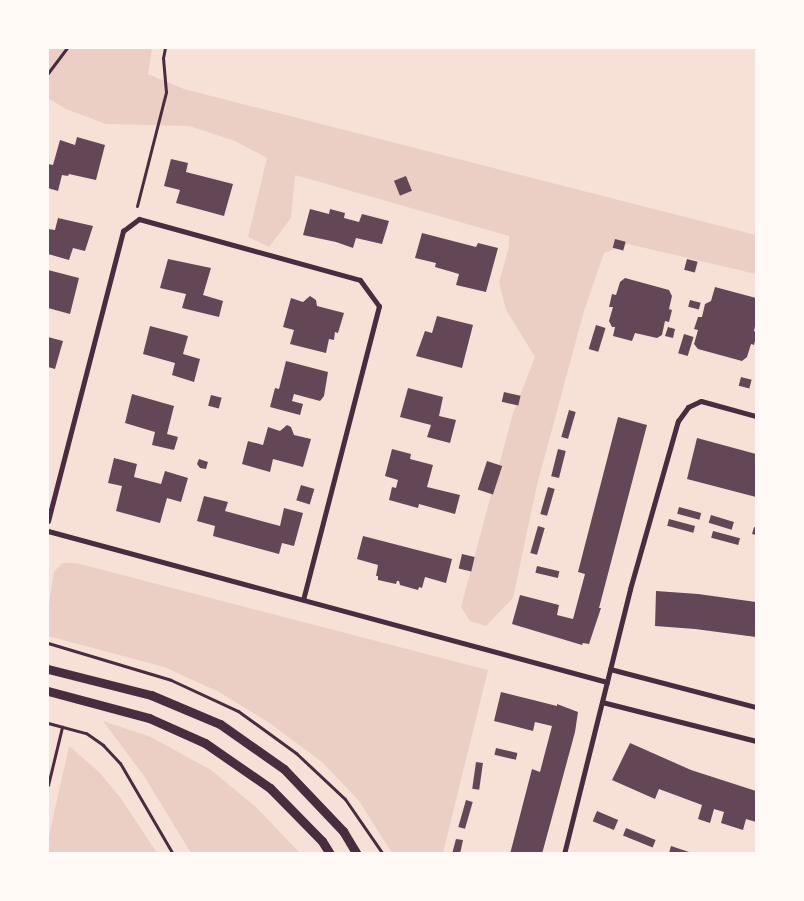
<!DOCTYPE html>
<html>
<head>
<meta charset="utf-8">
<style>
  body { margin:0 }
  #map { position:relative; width:804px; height:901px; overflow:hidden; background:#f7e1d7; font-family:"IBM Plex Sans",sans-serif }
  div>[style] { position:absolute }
  .green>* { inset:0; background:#ebcfc5 }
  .building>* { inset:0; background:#644757; transform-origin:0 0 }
  .path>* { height:3px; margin:-1.5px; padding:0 1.5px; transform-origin:1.5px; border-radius:1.5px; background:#4a2c40 }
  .minor>* { height:5px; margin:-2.5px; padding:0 2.5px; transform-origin:2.5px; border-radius:2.5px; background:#4a2c40 }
  .tertiary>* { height:9px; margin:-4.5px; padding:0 4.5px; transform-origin:4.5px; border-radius:4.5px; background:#4a2c40 }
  span { translate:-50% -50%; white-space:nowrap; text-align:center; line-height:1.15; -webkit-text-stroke:5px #fffaf5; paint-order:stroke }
  .frame { position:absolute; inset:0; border:49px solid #fffaf5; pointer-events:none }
</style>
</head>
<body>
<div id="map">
  <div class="green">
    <i style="clip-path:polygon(48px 48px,152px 48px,148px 74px,184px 89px,756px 235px,756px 274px,628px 244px,604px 253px,584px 311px,537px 485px,513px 598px,486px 626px,470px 621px,461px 607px,513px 413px,535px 357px,506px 310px,499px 282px,509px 247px,509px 236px,295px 175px,291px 218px,269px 247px,248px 237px,267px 158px,235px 141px,189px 126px,106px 124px,66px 109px,48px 98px)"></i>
    <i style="clip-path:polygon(62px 563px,76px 563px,488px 670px,443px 853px,392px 853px,359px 801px,322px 762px,268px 722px,219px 692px,164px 667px,48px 636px,48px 610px,54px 572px)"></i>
    <i style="clip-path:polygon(103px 721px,151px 737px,211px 770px,256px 807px,300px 853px,191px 853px,144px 776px)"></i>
    <i style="clip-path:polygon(69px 746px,99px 772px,120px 797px,157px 853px,48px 853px,48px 840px)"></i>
  </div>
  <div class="building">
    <i style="clip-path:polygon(77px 137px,105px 145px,96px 180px,69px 174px,68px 176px,62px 175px,58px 191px,48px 188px,48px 164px,53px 165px,60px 140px,75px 145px)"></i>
    <i style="clip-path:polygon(171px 159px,188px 163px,186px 172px,233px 184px,224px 216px,176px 203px,180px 190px,164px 186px)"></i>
    <i style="left:406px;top:176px;width:16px;height:13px;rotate:68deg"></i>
    <i style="clip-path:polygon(310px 209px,329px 214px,330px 209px,345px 213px,344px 218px,359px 222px,362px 214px,389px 221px,382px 244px,356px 238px,353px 248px,336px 242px,303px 235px)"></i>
    <i style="clip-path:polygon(58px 218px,93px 226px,85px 251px,73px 248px,69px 260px,48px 254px,48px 229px,55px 230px)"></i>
    <i style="clip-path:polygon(422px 233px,476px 247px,478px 243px,498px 248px,486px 292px,456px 285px,459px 274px,435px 267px,436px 263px,415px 258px)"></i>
    <i style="left:615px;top:239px;width:11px;height:9px;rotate:15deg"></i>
    <i style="clip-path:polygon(168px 259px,211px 268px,203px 295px,223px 301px,219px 317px,182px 308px,186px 294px,160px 288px)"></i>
    <i style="left:687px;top:259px;width:11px;height:11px;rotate:15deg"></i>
    <i style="clip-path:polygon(48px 270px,79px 278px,70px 314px,48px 308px)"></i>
    <i style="clip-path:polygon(625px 278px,669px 290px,672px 296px,669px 309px,672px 310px,669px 322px,665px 321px,662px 335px,657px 338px,635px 333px,632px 341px,613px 336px,615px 327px,612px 327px,609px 321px,613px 307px,609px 307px,612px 294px,616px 295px,620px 282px)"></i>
    <i style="clip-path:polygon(715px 287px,756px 298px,755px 312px,756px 322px,754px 331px,756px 332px,756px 337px,754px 345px,751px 344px,747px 357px,742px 361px,698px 349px,694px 344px,698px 330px,694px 329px,698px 317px,702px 317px,705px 304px,711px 301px)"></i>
    <i style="clip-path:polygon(310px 296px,316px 300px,317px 306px,344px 313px,338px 333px,335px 332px,334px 340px,329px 339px,326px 353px,290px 344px,294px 330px,283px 327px,291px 298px,303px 302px)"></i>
    <i style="left:690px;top:300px;width:11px;height:7px;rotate:15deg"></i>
    <i style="clip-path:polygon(437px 316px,473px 325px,462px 368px,416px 356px,425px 331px,432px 333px)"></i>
    <i style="left:596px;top:325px;width:10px;height:25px;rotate:17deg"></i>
    <i style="clip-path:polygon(150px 326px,188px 336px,183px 354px,200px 359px,194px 382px,172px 375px,175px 363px,143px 354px)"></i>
    <i style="clip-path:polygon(668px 327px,675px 329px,673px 338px,665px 336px)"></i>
    <i style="left:684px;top:334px;width:10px;height:20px;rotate:17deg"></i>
    <i style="clip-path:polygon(48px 337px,63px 341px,55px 369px,48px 367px)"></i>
    <i style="clip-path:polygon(286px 361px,328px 372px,324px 396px,320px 401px,294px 394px,292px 401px,303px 404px,300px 415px,270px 407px,275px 388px,279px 389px)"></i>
    <i style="left:741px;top:377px;width:11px;height:9px;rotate:15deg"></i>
    <i style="clip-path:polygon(408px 388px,443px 397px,439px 416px,456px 420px,450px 443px,427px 437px,431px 425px,400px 417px)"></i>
    <i style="left:504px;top:392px;width:17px;height:10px;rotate:13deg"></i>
    <i style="clip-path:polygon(132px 394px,174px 406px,167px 434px,178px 437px,174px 450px,152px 445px,155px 432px,125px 423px)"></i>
    <i style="left:211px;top:395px;width:11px;height:11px;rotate:15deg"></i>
    <i style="left:569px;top:410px;width:7px;height:28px;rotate:16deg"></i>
    <i style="clip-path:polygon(618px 417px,647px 425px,599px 608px,601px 608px,589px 644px,583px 643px,582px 645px,512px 624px,520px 595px,559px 605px,557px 615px,573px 619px,585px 574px,578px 572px)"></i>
    <i style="clip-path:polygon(287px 425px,291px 427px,294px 435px,311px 439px,303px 467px,273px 459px,270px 472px,242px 464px,248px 441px,263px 445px,268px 427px,280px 431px)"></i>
    <i style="clip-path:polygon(697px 438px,756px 454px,756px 497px,687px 479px)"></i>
    <i style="clip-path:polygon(392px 449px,411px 454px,410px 459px,433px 465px,427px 487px,460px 495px,455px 514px,419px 504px,418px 508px,389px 500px,392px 487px,396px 488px,398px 480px,385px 476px)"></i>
    <i style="left:558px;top:449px;width:8px;height:28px;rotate:14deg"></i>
    <i style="clip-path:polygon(114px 458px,137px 464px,134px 477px,161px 484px,165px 471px,188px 478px,181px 502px,167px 498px,160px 523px,116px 511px,122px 486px,108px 483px)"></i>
    <i style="clip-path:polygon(199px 459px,208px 462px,206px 469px,200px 468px,197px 464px)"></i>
    <i style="left:487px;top:461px;width:16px;height:30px;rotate:18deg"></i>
    <i style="left:301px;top:485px;width:14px;height:16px;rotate:17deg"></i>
    <i style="left:548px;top:487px;width:7px;height:28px;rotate:16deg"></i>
    <i style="clip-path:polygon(204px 496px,228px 502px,225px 511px,280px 526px,284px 508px,303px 513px,294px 546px,282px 543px,279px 554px,213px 536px,215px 526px,197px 521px)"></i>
    <i style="left:679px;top:507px;width:23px;height:7px;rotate:15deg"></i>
    <i style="left:711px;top:515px;width:24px;height:8px;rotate:17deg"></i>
    <i style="left:669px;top:519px;width:27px;height:7px;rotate:15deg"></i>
    <i style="left:538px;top:526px;width:7px;height:28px;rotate:16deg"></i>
    <i style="clip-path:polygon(754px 527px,756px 528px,756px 535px,752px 534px)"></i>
    <i style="left:713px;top:531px;width:28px;height:7px;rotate:15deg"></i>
    <i style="clip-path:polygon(363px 536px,452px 559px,446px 583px,425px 577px,422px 588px,419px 587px,418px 590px,400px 585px,399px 581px,397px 581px,396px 584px,378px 580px,378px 576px,376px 576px,378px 565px,357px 559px)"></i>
    <i style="left:462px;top:554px;width:13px;height:15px;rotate:13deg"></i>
    <i style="left:537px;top:566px;width:23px;height:7px;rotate:13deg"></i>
    <i style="clip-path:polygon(656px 591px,698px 594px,756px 602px,756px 637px,695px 629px,655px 626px)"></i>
    <i style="clip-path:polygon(501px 692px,557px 706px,557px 704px,578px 712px,575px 732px,542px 854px,510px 854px,532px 769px,540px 772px,552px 726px,535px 722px,533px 731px,494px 721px)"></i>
    <i style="clip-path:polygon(630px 743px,691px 770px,756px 791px,756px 822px,746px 819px,743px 830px,721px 823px,724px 812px,714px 809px,710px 823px,698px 819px,702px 805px,659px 789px,655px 799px,612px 780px)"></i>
    <i style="left:496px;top:748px;width:22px;height:7px;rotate:13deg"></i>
    <i style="left:476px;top:762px;width:7px;height:27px;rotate:8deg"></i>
    <i style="left:466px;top:800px;width:7px;height:28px;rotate:16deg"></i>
    <i style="left:597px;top:811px;width:23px;height:11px;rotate:23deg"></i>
    <i style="left:626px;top:828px;width:32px;height:8px;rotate:22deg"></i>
    <i style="clip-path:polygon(456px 839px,463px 840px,460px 854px,452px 854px)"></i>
    <i style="clip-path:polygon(671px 846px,692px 853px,692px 854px,669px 853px)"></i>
  </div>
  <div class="path">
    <i style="left:48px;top:73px;width:31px;rotate:-53deg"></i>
    <i style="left:137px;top:206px;width:118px;rotate:-75.7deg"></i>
    <i style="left:166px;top:92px;width:34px;rotate:-95deg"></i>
    <i style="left:163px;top:58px;width:10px;rotate:-79deg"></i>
    <i style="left:48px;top:643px;width:128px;rotate:16.7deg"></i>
    <i style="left:171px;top:680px;width:74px;rotate:24.8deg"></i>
    <i style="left:238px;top:711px;width:72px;rotate:35.9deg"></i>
    <i style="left:296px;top:753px;width:67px;rotate:43.2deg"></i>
    <i style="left:345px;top:799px;width:67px;rotate:55.4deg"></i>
    <i style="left:48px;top:723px;width:39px;rotate:15deg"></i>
    <i style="left:86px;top:733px;width:21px;rotate:35deg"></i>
    <i style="left:103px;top:745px;width:25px;rotate:47deg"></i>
    <i style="left:120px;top:763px;width:105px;rotate:59.8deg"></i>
    <i style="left:48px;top:785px;width:60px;rotate:-76.4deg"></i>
  </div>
  <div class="minor">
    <i style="left:48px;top:521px;width:300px;rotate:-75.5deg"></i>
    <i style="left:123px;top:231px;width:20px;rotate:-37deg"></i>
    <i style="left:139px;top:219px;width:229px;rotate:15.4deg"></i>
    <i style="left:360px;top:280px;width:32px;rotate:54deg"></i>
    <i style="left:379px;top:306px;width:303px;rotate:104.5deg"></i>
    <i style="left:48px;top:531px;width:579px;rotate:15.12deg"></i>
    <i style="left:610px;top:669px;width:151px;rotate:14.6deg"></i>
    <i style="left:602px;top:702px;width:159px;rotate:14.2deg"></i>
    <i style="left:564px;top:854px;width:273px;rotate:-76deg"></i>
    <i style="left:630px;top:589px;width:175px;rotate:-74.1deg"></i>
    <i style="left:678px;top:421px;width:17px;rotate:-54deg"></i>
    <i style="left:688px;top:407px;width:14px;rotate:-25deg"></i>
    <i style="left:701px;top:401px;width:57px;rotate:15.3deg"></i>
  </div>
  <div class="tertiary">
    <i style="left:48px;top:669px;width:106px;rotate:14.2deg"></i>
    <i style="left:151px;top:695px;width:75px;rotate:22.8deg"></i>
    <i style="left:220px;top:724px;width:78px;rotate:35.1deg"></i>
    <i style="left:284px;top:769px;width:86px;rotate:46.4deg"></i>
    <i style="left:343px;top:831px;width:27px;rotate:59deg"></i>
    <i style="left:48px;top:691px;width:105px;rotate:15deg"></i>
    <i style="left:149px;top:718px;width:61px;rotate:24.1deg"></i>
    <i style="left:205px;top:743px;width:79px;rotate:34.7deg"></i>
    <i style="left:270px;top:788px;width:74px;rotate:45.5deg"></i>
    <i style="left:322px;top:841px;width:15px;rotate:58deg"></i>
  </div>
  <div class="frame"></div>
</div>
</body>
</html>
